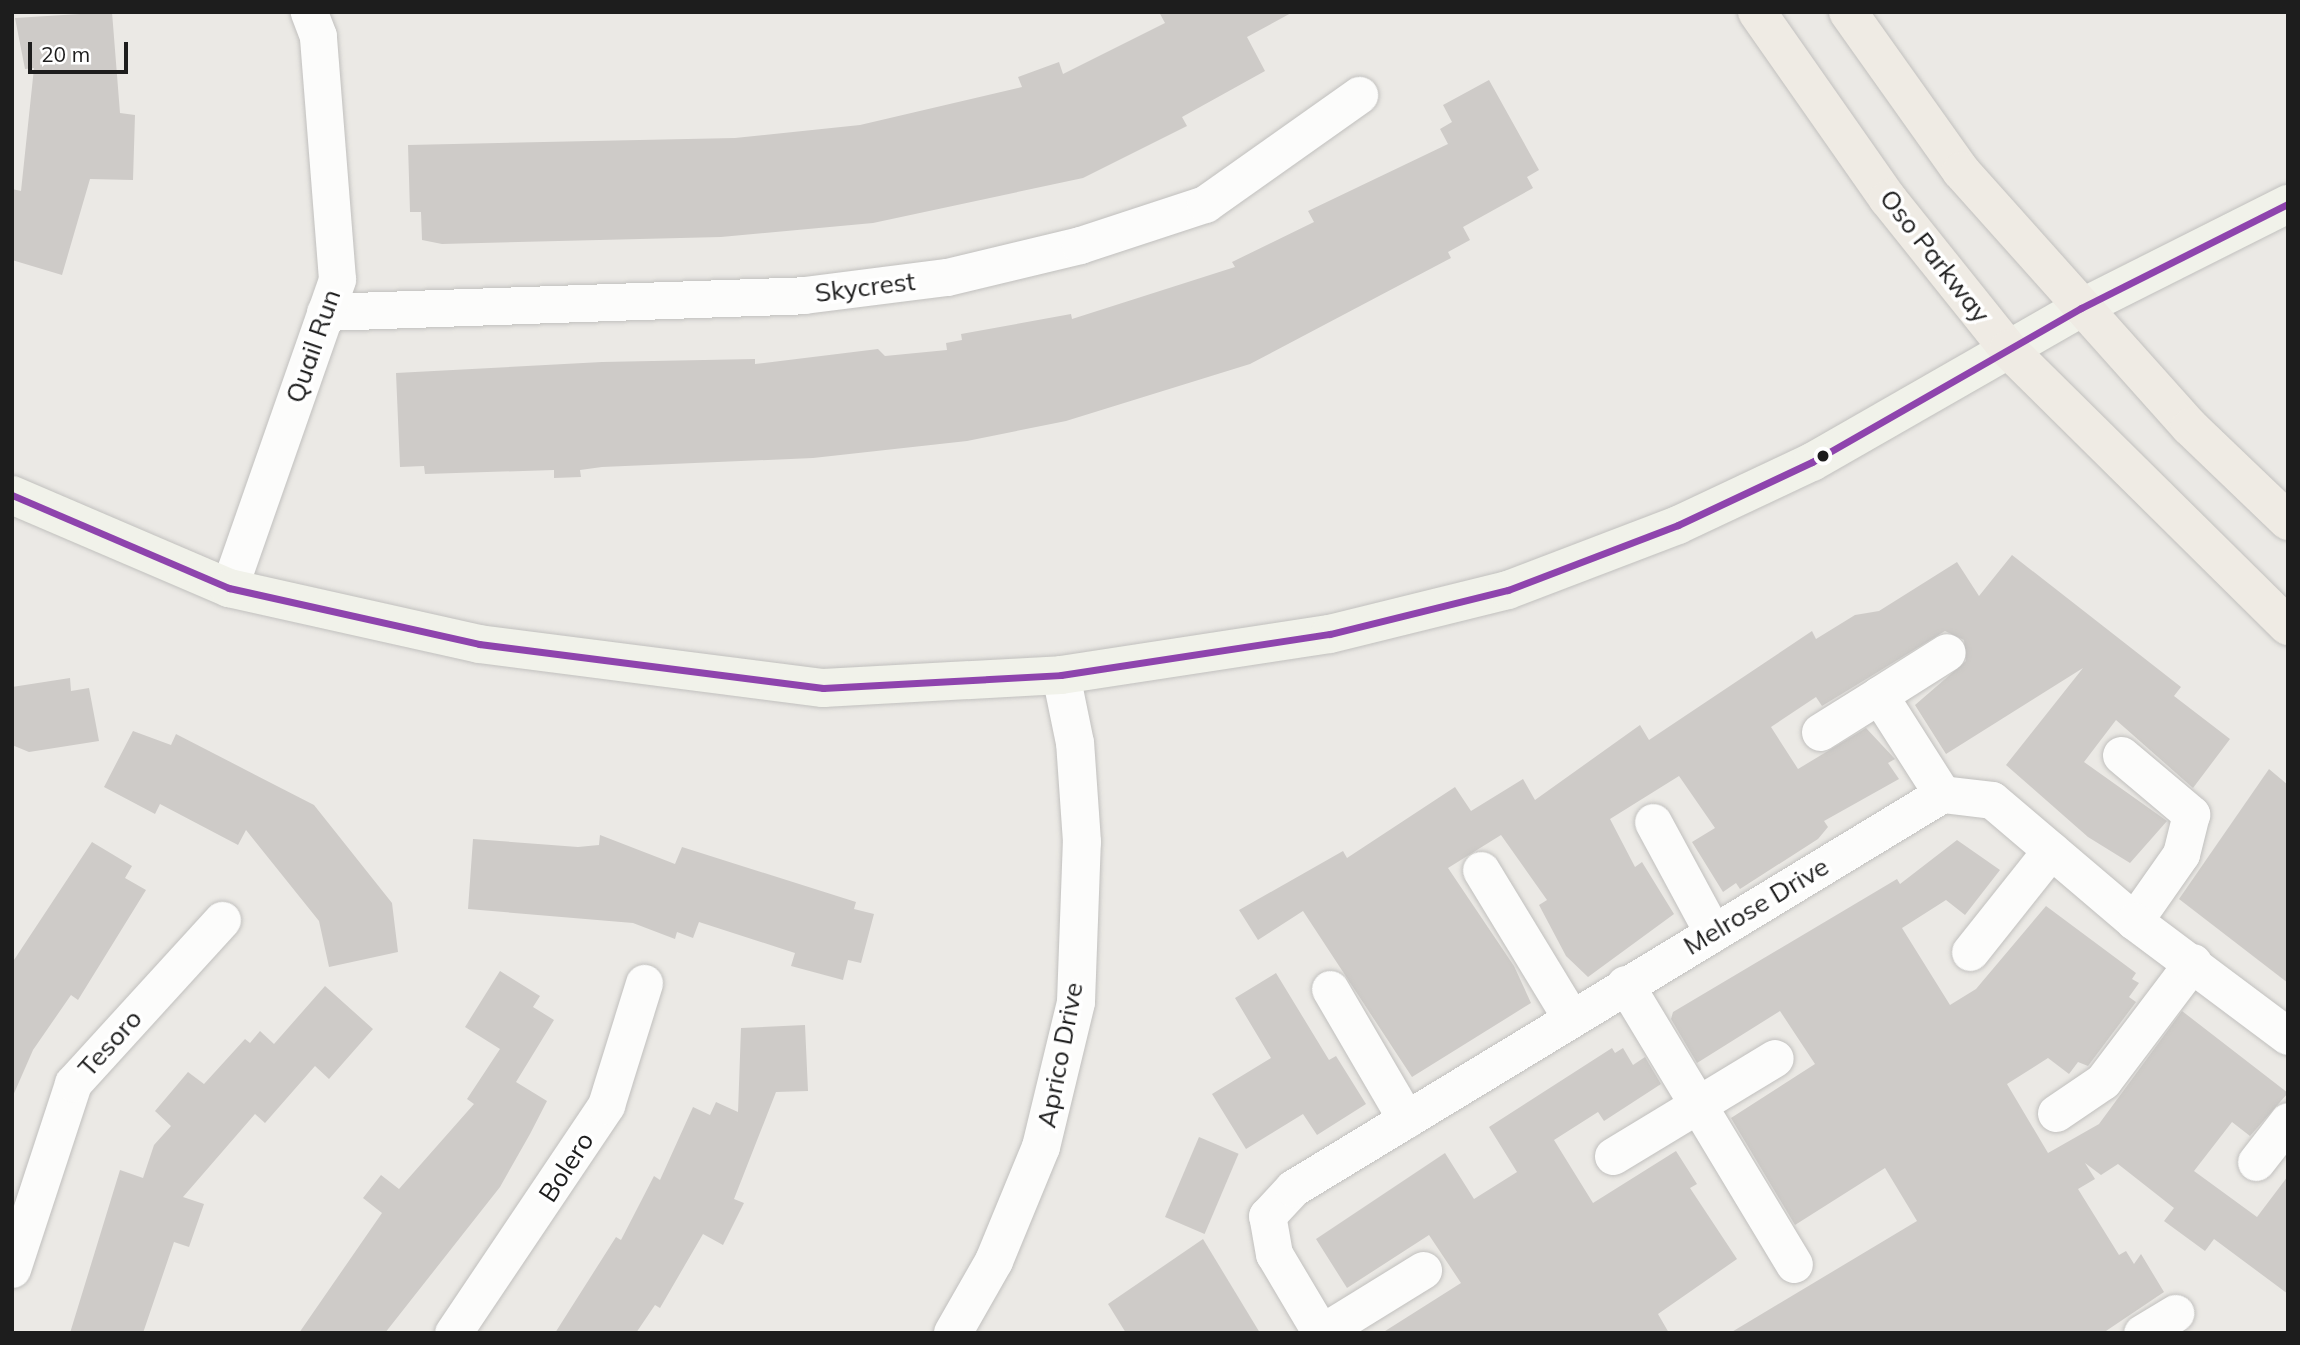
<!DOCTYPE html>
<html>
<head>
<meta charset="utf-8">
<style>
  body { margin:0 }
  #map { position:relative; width:2300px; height:1345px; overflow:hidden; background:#ebe9e5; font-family:Mulish,sans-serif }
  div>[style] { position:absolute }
  .building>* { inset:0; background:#cecbc8; transform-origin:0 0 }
  .roads { filter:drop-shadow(0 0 2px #c1c0be) drop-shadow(0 0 2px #c1c0be) }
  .minor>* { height:37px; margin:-18.5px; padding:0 18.5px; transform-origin:18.5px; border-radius:18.5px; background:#fcfcfb }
  .tertiary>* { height:38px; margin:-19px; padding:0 19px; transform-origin:19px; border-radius:19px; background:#fcfcfb }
  .secondary>* { height:38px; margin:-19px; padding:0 19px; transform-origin:19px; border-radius:19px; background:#f1f2ea }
  .primary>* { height:38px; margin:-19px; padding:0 19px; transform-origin:19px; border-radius:19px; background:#efebe4 }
  .bus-1>* { height:7px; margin:-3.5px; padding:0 3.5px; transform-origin:3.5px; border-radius:3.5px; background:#8e44ad }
  .dots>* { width:19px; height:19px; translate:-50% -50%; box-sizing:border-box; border:4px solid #fff; border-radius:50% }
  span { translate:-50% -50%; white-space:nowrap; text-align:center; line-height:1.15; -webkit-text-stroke:7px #fff; paint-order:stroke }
  .street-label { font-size:26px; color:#1d1d1d }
  .frame { position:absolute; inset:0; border:14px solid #1d1d1d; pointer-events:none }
  .scale { position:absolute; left:28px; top:42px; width:100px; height:32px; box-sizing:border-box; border:4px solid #1d1d1d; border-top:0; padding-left:9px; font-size:21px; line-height:24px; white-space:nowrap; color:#1d1d1d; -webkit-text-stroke:5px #fff; paint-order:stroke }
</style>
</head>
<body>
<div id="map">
  <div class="building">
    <i style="clip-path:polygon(112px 12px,120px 113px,135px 115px,133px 180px,90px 179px,62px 275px,12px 260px,12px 189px,21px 191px,34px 68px,25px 69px,15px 18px)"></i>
    <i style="clip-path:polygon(1159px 12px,1293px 12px,1247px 37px,1265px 71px,1182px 117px,1187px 126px,1083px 178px,873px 223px,721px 237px,442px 244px,422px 240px,421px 212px,410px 212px,408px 145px,735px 138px,860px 125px,1022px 87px,1018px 77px,1059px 62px,1063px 74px,1165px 23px)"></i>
    <i style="clip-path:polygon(1489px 80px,1539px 170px,1527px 177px,1533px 188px,1463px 227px,1470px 240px,1448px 252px,1451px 258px,1250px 364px,1066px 421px,967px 441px,813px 458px,602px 467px,580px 470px,581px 477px,554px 478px,554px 470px,425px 474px,424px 466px,400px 467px,396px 373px,602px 362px,755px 359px,755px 364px,878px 349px,885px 356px,947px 350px,946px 343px,962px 340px,961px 334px,1071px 314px,1072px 319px,1235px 267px,1232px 262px,1314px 222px,1308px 211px,1448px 144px,1440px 129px,1452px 122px,1443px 105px)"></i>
    <i style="clip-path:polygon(2012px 555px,2181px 687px,2174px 696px,2230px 739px,2193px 788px,2116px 720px,2084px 762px,2167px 821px,2130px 863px,2088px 837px,2006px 765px,2083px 668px,1946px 754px,1915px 705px,1966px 661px,1964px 640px,1945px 631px,1822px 706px,1816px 697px,1771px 727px,1798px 769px,1866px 728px,1895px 759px,1888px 763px,1899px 779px,1824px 821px,1828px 827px,1818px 839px,1740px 889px,1736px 883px,1723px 892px,1692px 842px,1715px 828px,1679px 776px,1610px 819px,1635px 867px,1642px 862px,1674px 914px,1588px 977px,1566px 956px,1539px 905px,1547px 900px,1501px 835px,1448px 868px,1514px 966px,1531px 1003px,1412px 1077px,1303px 911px,1258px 940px,1239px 910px,1343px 851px,1347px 858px,1455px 787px,1471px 811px,1523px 779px,1535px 800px,1640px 725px,1649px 740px,1812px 631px,1816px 639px,1855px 615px,1879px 611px,1957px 562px,1979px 596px)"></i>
    <i style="clip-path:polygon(70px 678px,71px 691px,89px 688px,99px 741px,29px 752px,12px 745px,12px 687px)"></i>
    <i style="clip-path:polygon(133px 731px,171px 745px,176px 734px,314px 805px,392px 903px,398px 952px,329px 967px,319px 921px,246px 830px,238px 845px,160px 804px,155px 814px,104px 787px)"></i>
    <i style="clip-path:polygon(2269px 769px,2288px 785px,2288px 983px,2179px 899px)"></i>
    <i style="clip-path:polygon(600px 835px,675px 864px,682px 847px,856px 902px,854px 909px,874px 914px,861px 963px,848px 960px,843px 980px,791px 966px,795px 953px,699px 922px,693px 938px,677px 932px,675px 939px,633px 923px,468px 909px,473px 839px,578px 847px,599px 845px)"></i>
    <i style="clip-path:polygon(1957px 840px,2000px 870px,1965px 915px,1946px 900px,1902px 928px,1950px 1005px,1976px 989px,2046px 906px,2136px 973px,2132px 979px,2139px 983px,2129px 997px,2136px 1002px,2088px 1066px,2078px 1062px,2069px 1074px,2048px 1058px,2007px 1084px,2048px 1153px,2099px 1124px,2182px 1011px,2288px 1093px,2250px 1136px,2232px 1122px,2194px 1171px,2257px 1217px,2288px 1176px,2288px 1294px,2214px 1239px,2205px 1251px,2164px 1221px,2174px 1208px,2118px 1164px,2101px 1175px,2085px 1163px,2095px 1179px,2078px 1189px,2119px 1255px,2126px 1251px,2134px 1264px,2141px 1254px,2164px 1292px,2103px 1333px,1730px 1333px,1917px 1221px,1885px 1168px,1795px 1225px,1731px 1118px,1815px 1064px,1780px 1011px,1697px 1063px,1671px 1019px,1673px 1012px,1897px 879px,1900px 884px)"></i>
    <i style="clip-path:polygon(92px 842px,132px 866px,125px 878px,146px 890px,78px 1000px,71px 995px,33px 1050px,12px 1098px,12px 963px)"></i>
    <i style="clip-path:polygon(500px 971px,540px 996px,533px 1007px,554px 1020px,516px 1082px,547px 1101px,530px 1134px,500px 1187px,385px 1333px,299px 1333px,382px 1213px,363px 1198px,381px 1175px,399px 1189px,474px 1104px,467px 1099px,500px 1049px,465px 1027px)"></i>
    <i style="clip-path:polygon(1276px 973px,1329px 1060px,1336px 1056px,1366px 1104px,1317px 1135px,1303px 1114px,1246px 1149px,1212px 1094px,1271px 1058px,1235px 998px)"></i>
    <i style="clip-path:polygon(325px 986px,373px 1029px,329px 1079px,315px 1066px,265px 1123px,255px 1114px,183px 1197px,204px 1204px,189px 1247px,174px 1242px,143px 1333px,70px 1333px,120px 1170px,143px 1178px,154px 1145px,171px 1126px,155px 1111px,188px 1072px,204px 1084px,245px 1039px,250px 1043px,260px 1031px,274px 1044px)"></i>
    <i style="clip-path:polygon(805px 1025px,808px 1091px,776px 1092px,734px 1199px,744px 1203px,723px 1245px,703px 1234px,660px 1308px,655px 1305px,636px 1333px,555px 1333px,616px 1237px,621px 1240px,654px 1176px,660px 1180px,693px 1107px,710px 1115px,716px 1102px,738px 1112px,741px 1028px)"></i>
    <i style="clip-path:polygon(1612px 1048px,1615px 1053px,1623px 1048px,1633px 1065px,1645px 1057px,1661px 1084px,1604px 1121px,1598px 1112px,1554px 1140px,1593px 1203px,1676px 1151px,1697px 1184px,1690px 1188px,1737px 1259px,1658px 1314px,1669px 1333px,1382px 1333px,1461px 1283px,1429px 1235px,1347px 1288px,1316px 1239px,1445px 1153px,1474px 1199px,1517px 1172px,1489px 1127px)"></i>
    <i style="left:1199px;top:1137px;width:43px;height:87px;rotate:23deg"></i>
    <i style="clip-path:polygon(1203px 1239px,1260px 1333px,1126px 1333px,1108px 1304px)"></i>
  </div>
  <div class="roads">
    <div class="minor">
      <i style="left:325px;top:312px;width:479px;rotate:-2deg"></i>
      <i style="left:804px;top:295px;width:144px;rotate:-7.2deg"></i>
      <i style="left:947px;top:277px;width:137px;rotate:-13.5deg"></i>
      <i style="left:1080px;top:245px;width:132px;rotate:-18.2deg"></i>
      <i style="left:1205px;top:204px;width:189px;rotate:-35.3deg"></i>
      <i style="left:229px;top:588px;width:327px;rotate:-70.7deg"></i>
      <i style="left:337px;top:279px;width:244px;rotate:-94.5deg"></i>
      <i style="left:318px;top:36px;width:26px;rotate:-111deg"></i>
      <i style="left:1879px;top:695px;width:80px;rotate:-32.3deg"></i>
      <i style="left:1820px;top:732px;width:70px;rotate:-32.1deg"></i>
      <i style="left:1879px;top:695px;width:117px;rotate:57.5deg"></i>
      <i style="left:2121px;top:755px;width:92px;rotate:40.1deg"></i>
      <i style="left:2191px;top:814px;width:41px;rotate:104deg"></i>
      <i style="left:2181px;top:854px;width:82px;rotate:125deg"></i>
      <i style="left:1653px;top:822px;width:126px;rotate:61.6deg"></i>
      <i style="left:1481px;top:870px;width:173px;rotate:58.7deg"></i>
      <i style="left:1970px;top:952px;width:130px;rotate:-51.5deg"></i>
      <i style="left:1625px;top:984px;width:327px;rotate:58.9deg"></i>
      <i style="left:1330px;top:989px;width:151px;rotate:59.7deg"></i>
      <i style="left:2056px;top:1113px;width:57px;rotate:-34.2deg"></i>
      <i style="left:2103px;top:1081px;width:149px;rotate:-52.9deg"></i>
      <i style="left:1613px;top:1156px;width:189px;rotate:-31.2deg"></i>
      <i style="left:2256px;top:1162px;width:52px;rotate:-52deg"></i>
      <i style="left:12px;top:1269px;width:196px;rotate:-71.8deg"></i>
      <i style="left:73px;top:1083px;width:221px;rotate:-47.6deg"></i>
      <i style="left:453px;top:1333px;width:275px;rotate:-56.1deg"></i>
      <i style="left:606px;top:1105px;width:128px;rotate:-72.7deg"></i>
      <i style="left:1321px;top:1333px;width:92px;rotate:-120.7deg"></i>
      <i style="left:1274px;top:1254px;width:39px;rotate:-100deg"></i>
      <i style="left:1267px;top:1216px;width:38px;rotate:-47deg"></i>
      <i style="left:1293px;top:1188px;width:759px;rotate:-31.26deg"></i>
      <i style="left:1942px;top:794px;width:50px;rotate:6.8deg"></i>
      <i style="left:1992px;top:800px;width:187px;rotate:40.4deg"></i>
      <i style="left:2134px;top:921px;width:192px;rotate:36.8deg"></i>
      <i style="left:1321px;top:1333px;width:120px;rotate:-31.7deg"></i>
      <i style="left:2142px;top:1333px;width:39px;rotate:-31deg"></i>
    </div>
    <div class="tertiary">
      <i style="left:953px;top:1333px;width:83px;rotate:-60.3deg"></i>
      <i style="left:994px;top:1261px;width:123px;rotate:-67.6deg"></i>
      <i style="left:1041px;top:1147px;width:149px;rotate:-76.4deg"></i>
      <i style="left:1076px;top:1002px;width:160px;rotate:-87.9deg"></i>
      <i style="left:1082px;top:842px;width:99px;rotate:-94deg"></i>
      <i style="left:1075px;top:743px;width:69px;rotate:-101.6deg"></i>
    </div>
    <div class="secondary">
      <i style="left:12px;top:495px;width:236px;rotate:23.2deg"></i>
      <i style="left:229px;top:588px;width:256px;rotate:12.6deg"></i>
      <i style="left:479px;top:644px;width:347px;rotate:7.3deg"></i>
      <i style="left:823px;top:688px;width:238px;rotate:-3.1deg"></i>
      <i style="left:1061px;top:675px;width:272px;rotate:-8.7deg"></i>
      <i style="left:1330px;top:634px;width:183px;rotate:-13.9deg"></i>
      <i style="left:1508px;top:590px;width:182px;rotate:-20.9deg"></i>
      <i style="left:1678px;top:525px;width:148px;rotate:-25.2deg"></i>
      <i style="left:1812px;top:462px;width:310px;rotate:-29.8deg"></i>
      <i style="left:2081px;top:308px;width:232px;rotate:-26.7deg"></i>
    </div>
    <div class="primary">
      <i style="left:1757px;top:12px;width:228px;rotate:55deg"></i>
      <i style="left:1888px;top:199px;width:192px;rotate:51.3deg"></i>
      <i style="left:2008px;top:349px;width:394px;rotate:44.7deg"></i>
      <i style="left:1848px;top:12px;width:195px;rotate:54.6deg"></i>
      <i style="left:1961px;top:171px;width:343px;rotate:48.2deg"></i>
      <i style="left:2190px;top:427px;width:136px;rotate:43.8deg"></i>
    </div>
  </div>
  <div class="bus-1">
    <i style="left:12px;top:495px;width:236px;rotate:23.2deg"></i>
    <i style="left:229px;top:588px;width:256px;rotate:12.6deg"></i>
    <i style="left:479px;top:644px;width:347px;rotate:7.3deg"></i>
    <i style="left:823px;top:688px;width:238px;rotate:-3.1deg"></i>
    <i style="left:1061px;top:675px;width:272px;rotate:-8.7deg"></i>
    <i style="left:1330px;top:634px;width:183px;rotate:-13.9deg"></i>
    <i style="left:1508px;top:590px;width:182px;rotate:-20.9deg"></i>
    <i style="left:1678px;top:525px;width:148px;rotate:-25.2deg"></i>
    <i style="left:1812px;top:462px;width:310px;rotate:-29.8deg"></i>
    <i style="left:2081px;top:308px;width:232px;rotate:-26.7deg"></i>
  </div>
  <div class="dots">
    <i style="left:1823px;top:456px;background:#1d1d1d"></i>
  </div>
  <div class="street-label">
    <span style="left:1935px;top:256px;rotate:52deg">Oso Parkway</span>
    <span style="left:865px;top:287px;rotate:-7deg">Skycrest</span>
    <span style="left:313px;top:346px;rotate:-71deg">Quail Run</span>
    <span style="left:1756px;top:906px;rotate:-31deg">Melrose Drive</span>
    <span style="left:110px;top:1043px;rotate:-48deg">Tesoro</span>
    <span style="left:1060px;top:1055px;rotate:-79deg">Aprico Drive</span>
    <span style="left:566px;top:1167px;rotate:-57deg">Bolero</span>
  </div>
  <div class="frame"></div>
  <div class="scale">20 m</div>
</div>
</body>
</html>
